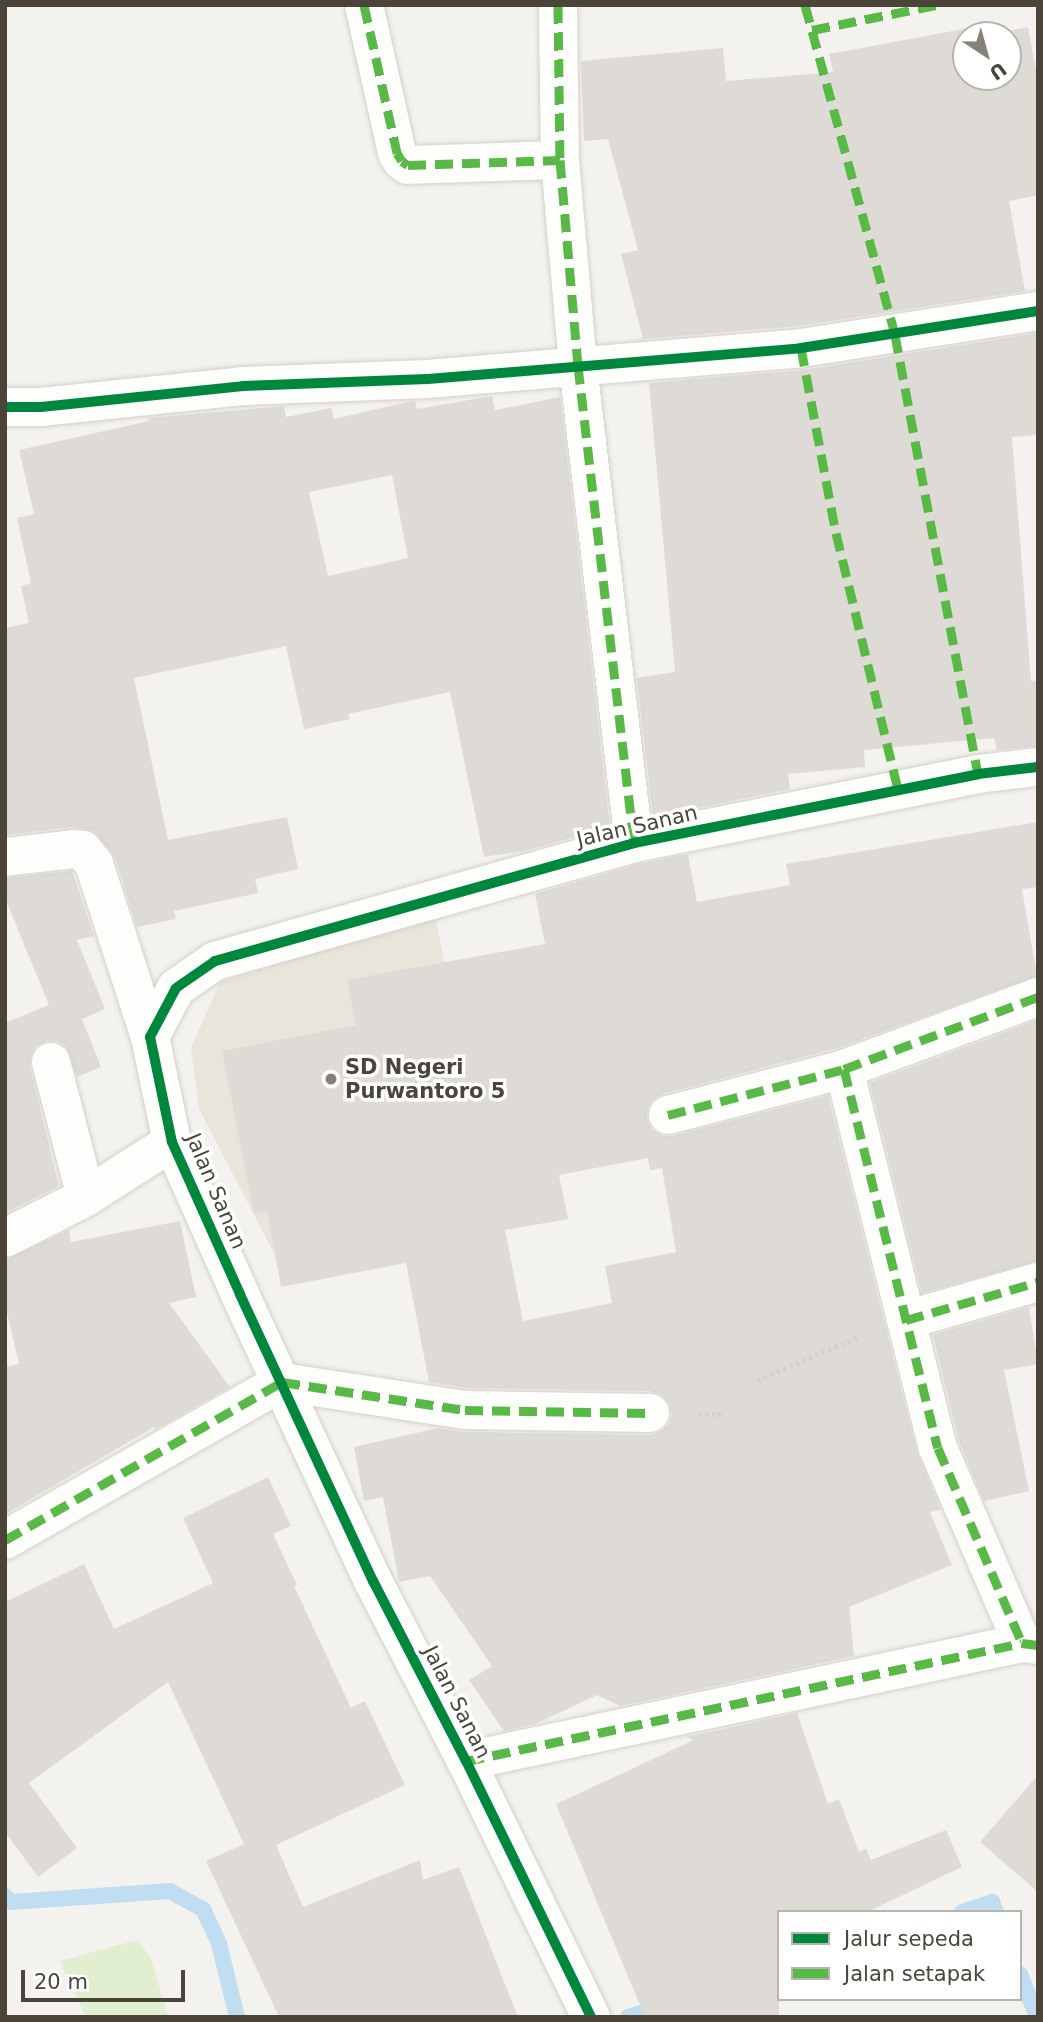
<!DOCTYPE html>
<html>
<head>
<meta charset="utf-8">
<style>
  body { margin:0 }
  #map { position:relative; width:1043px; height:2022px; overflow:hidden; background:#f4f2ee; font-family:"DejaVu Sans",sans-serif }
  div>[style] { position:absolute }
  .education>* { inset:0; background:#eae5da }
  .green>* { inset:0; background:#e1eecf }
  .stream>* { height:16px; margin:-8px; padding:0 8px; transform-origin:8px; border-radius:8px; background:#c0ddf1 }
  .building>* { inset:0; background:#dedbd6 }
  .path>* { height:4.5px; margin-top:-2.25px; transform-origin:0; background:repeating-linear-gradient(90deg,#d3d2cc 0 3.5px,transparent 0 7px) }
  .roads { filter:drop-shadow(0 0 2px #d2d0cb) drop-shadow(0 0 2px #d2d0cb) }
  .minor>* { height:38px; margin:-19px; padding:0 19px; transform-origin:19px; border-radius:19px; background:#fdfdfc }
  .quiet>* { height:9px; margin-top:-4.5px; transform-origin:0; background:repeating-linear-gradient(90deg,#58b947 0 18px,transparent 0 27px) }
  .cycleway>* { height:10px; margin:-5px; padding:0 5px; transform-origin:5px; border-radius:5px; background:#00873e }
  .dots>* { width:19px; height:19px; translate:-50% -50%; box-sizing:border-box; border:4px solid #fff; border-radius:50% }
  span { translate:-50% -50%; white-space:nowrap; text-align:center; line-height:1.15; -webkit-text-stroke:7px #fff; paint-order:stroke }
  .street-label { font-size:21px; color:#4b4439 }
  .poi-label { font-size:21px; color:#4b4439; font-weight:700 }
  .left { translate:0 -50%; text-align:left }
  .frame { position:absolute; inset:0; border:7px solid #4b4439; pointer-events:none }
  .legend { position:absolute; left:777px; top:1910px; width:245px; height:91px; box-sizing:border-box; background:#fff; border:2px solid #b7b4b0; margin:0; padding:9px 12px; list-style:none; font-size:21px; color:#4b4439 }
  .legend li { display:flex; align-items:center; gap:14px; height:35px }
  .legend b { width:35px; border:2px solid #b7b4b0 }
  .north { position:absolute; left:952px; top:21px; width:70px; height:70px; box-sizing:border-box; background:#fff; border:2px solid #b7b4b0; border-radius:50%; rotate:144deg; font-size:19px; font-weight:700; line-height:28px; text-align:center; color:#4b4439 }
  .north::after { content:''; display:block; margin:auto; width:24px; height:32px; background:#868178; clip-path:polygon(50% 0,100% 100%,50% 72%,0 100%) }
  .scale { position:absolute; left:21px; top:1970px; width:164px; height:32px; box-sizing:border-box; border:4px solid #4b4439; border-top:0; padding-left:9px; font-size:21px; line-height:24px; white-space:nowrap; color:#4b4439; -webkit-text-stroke:5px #fff; paint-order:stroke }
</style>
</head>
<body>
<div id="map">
  <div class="education">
    <i style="clip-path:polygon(435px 916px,499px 1232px,288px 1280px,199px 1109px,191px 1048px,220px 982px)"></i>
  </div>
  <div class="green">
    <i style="clip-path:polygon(137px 1940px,151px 1958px,168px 2017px,86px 2017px,60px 1961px)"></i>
  </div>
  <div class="stream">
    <i style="left:5px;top:1896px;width:8px;rotate:45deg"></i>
    <i style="left:11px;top:1902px;width:159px;rotate:-4deg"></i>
    <i style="left:170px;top:1891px;width:38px;rotate:29deg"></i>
    <i style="left:203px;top:1909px;width:38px;rotate:65deg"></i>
    <i style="left:219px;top:1944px;width:75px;rotate:76.1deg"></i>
    <i style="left:962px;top:1912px;width:32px;rotate:-18deg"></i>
    <i style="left:992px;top:1902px;width:11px;rotate:68deg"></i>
    <i style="left:1020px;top:1974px;width:46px;rotate:68.4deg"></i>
    <i style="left:628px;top:2017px;width:37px;rotate:-17deg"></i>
  </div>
  <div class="building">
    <i style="clip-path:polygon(1028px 27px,1038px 80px,1038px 195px,1009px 201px,1025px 291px,798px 326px,643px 339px,621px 254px,638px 250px,608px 139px,584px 141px,581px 61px,723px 48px,726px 81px,833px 72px,829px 54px,969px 28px,966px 77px,1008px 77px,1008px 35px,989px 35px)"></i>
    <i style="clip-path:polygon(1038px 333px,1038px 435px,1012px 437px,1031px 681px,1038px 680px,1038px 746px,997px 750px,994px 738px,864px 750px,865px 767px,788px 774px,790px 789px,653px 817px,637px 678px,675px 672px,649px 383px,804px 370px)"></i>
    <i style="clip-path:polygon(evenodd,492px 396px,495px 410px,560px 397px,610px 827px,524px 851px,484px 857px,450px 692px,348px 714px,350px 719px,304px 729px,286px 646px,134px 678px,168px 840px,287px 817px,298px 869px,255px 879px,258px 893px,174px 911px,176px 919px,137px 927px,115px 857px,94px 831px,72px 827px,5px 835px,5px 628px,29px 623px,21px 586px,31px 583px,17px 518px,34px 514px,19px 450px,149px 421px,148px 418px,284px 406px,286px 417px,331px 408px,334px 419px,412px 401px,415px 401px,417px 409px,492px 396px,392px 475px,408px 558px,328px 576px,309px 492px,392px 475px)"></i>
    <i style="clip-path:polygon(evenodd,1038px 822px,1038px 887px,1022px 889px,1037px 976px,837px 1048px,662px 1094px,652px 1100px,647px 1110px,647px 1120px,652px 1130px,662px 1136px,673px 1136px,828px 1096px,917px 1453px,941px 1510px,930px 1512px,952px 1565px,849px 1607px,854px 1656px,620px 1706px,597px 1695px,535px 1724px,504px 1731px,469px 1680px,492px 1666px,430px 1576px,399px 1582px,383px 1497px,364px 1501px,354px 1447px,438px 1428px,464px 1432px,650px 1435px,660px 1432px,668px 1425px,672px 1414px,669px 1403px,662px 1395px,650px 1391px,467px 1388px,429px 1382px,406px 1263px,281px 1287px,267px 1211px,254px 1214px,222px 1051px,356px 1025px,347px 980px,545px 944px,535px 894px,639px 864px,688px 854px,697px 902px,790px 885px,786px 864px,1038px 822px,648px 1158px,650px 1170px,662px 1168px,676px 1252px,605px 1266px,612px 1303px,523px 1321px,505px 1230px,568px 1219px,559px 1175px,648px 1158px)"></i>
    <i style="clip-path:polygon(72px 871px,94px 936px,77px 940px,105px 1009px,82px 1019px,101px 1067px,77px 1077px,66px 1046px,57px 1041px,46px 1041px,35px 1047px,30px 1057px,30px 1067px,59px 1186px,5px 1213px,5px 1023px,49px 1005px,5px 898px,5px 878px)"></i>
    <i style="clip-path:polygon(1038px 1020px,1038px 1261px,922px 1293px,870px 1083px)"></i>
    <i style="clip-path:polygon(180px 1221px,196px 1297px,169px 1303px,230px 1387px,156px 1429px,154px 1427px,7px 1513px,5px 1367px,19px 1364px,5px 1304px,5px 1260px,69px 1230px,71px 1242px)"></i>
    <i style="clip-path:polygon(1029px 1307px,1038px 1364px,1004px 1370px,1029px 1491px,984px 1501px,959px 1441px,933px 1335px)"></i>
    <i style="clip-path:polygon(268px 1477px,291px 1526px,273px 1534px,297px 1585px,294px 1586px,351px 1708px,365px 1701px,405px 1785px,276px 1845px,303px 1907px,420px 1860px,423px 1880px,459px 1867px,518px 2017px,279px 2017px,206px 1861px,244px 1844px,168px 1682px,29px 1783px,77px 1848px,38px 1877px,5px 1832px,5px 1602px,84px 1564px,114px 1629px,213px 1583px,183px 1518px)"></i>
    <i style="clip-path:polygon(797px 1713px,828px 1804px,839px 1799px,859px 1852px,866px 1849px,871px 1860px,946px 1830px,962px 1867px,867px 1912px,779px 1912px,779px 2017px,645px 2017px,556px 1804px,694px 1740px,686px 1737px)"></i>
    <i style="clip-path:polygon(1038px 1775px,1038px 1892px,980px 1842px)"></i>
  </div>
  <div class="path">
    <i style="left:757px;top:1380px;width:111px;rotate:-22.9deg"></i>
    <i style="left:698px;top:1414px;width:20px;rotate:3deg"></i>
    <i style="left:718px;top:1415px;width:7px;rotate:-45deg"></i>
  </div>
  <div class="roads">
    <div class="minor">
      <i style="left:364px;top:5px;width:152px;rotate:77.4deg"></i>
      <i style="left:397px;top:153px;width:9px;rotate:58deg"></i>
      <i style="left:402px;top:161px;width:7px;rotate:34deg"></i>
      <i style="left:408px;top:165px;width:152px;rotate:-1.9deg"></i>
      <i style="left:558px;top:5px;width:155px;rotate:89.3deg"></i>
      <i style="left:560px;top:160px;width:207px;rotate:85deg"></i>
      <i style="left:578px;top:366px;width:480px;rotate:83.3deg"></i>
      <i style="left:5px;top:407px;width:36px"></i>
      <i style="left:41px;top:407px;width:203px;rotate:-5.9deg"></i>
      <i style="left:243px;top:386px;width:184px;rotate:-2.2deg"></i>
      <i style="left:427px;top:379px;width:375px;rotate:-4.7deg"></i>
      <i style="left:801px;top:348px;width:240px;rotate:-8.9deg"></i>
      <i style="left:5px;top:857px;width:69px;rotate:-6.6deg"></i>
      <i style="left:74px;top:849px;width:9px;rotate:6deg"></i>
      <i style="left:83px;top:850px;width:18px;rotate:52deg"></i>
      <i style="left:94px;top:864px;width:182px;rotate:72.1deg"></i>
      <i style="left:51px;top:1062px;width:139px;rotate:75.5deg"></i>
      <i style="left:844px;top:1069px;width:390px;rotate:76.1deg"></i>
      <i style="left:938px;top:1448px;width:212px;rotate:66.7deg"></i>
      <i style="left:668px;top:1115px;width:182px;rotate:-14.6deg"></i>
      <i style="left:844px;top:1069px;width:207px;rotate:-20.4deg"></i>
      <i style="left:5px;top:1238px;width:91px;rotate:-26.8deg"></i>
      <i style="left:86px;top:1197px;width:102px;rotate:-32.6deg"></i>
      <i style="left:906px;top:1320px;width:137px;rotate:-16.1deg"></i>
      <i style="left:5px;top:1540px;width:319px;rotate:-29.7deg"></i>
      <i style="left:282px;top:1382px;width:185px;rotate:8.7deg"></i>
      <i style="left:465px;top:1410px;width:185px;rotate:0.9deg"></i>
      <i style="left:466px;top:1761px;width:568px;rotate:-11.98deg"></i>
      <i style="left:1022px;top:1643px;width:16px;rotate:7deg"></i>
      <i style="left:591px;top:2017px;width:285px;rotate:-116deg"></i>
      <i style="left:466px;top:1761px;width:203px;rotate:-117.3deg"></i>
      <i style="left:373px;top:1581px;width:316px;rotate:-114.9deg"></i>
      <i style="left:240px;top:1294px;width:167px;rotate:-114.1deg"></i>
      <i style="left:172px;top:1142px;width:107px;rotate:-101.8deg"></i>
      <i style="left:150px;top:1037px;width:55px;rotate:-62deg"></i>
      <i style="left:176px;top:988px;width:47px;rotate:-34.7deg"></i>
      <i style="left:215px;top:961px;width:435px;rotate:-15.7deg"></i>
      <i style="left:634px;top:843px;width:351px;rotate:-11.3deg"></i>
      <i style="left:978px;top:774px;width:60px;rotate:-6.7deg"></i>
    </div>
  </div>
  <div class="quiet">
    <i style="left:364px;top:5px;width:152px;rotate:77.4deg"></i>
    <i style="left:397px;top:153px;width:9px;rotate:58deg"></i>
    <i style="left:402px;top:161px;width:7px;rotate:34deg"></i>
    <i style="left:408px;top:165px;width:152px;rotate:-1.9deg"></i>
    <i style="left:558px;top:5px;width:155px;rotate:89.3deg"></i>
    <i style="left:560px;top:160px;width:207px;rotate:85deg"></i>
    <i style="left:578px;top:366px;width:480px;rotate:83.3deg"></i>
    <i style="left:805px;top:5px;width:342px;rotate:74.7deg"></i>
    <i style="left:895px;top:335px;width:447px;rotate:79.3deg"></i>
    <i style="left:812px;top:30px;width:126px;rotate:-11.4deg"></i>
    <i style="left:801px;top:348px;width:188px;rotate:79.3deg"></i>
    <i style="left:836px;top:533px;width:264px;rotate:76.4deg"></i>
    <i style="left:844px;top:1069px;width:390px;rotate:76.1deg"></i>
    <i style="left:938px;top:1448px;width:212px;rotate:66.7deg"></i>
    <i style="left:668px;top:1115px;width:182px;rotate:-14.6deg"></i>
    <i style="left:844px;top:1069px;width:207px;rotate:-20.4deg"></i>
    <i style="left:906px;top:1320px;width:137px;rotate:-16.1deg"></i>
    <i style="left:5px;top:1540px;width:319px;rotate:-29.7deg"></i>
    <i style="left:282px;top:1382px;width:185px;rotate:8.7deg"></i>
    <i style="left:465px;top:1410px;width:185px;rotate:0.9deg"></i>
    <i style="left:466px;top:1761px;width:568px;rotate:-11.98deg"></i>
    <i style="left:1022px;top:1643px;width:16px;rotate:7deg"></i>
  </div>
  <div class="cycleway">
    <i style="left:5px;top:407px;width:36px"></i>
    <i style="left:41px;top:407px;width:203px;rotate:-5.9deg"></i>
    <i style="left:243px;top:386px;width:184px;rotate:-2.2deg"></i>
    <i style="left:427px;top:379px;width:375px;rotate:-4.7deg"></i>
    <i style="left:801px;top:348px;width:240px;rotate:-8.9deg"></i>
    <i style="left:591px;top:2017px;width:285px;rotate:-116deg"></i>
    <i style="left:466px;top:1761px;width:203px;rotate:-117.3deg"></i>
    <i style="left:373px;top:1581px;width:316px;rotate:-114.9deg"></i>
    <i style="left:240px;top:1294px;width:167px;rotate:-114.1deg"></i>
    <i style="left:172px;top:1142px;width:107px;rotate:-101.8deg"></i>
    <i style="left:150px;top:1037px;width:55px;rotate:-62deg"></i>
    <i style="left:176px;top:988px;width:47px;rotate:-34.7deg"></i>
    <i style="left:215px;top:961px;width:435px;rotate:-15.7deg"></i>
    <i style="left:634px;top:843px;width:351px;rotate:-11.3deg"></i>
    <i style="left:978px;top:774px;width:60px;rotate:-6.7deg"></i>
  </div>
  <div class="dots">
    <i style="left:331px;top:1079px;background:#868178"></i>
  </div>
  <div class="street-label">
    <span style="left:637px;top:826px;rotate:-13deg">Jalan Sanan</span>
    <span style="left:216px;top:1191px;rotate:67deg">Jalan Sanan</span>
    <span style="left:457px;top:1702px;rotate:63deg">Jalan Sanan</span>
  </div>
  <div class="poi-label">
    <span class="left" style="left:345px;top:1079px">SD Negeri<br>Purwantoro 5</span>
  </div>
  <div class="frame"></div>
  <ul class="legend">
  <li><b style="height:9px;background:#00873e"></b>Jalur sepeda</li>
  <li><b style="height:9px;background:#58b947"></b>Jalan setapak</li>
  </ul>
  <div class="north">U</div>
  <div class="scale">20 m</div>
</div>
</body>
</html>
